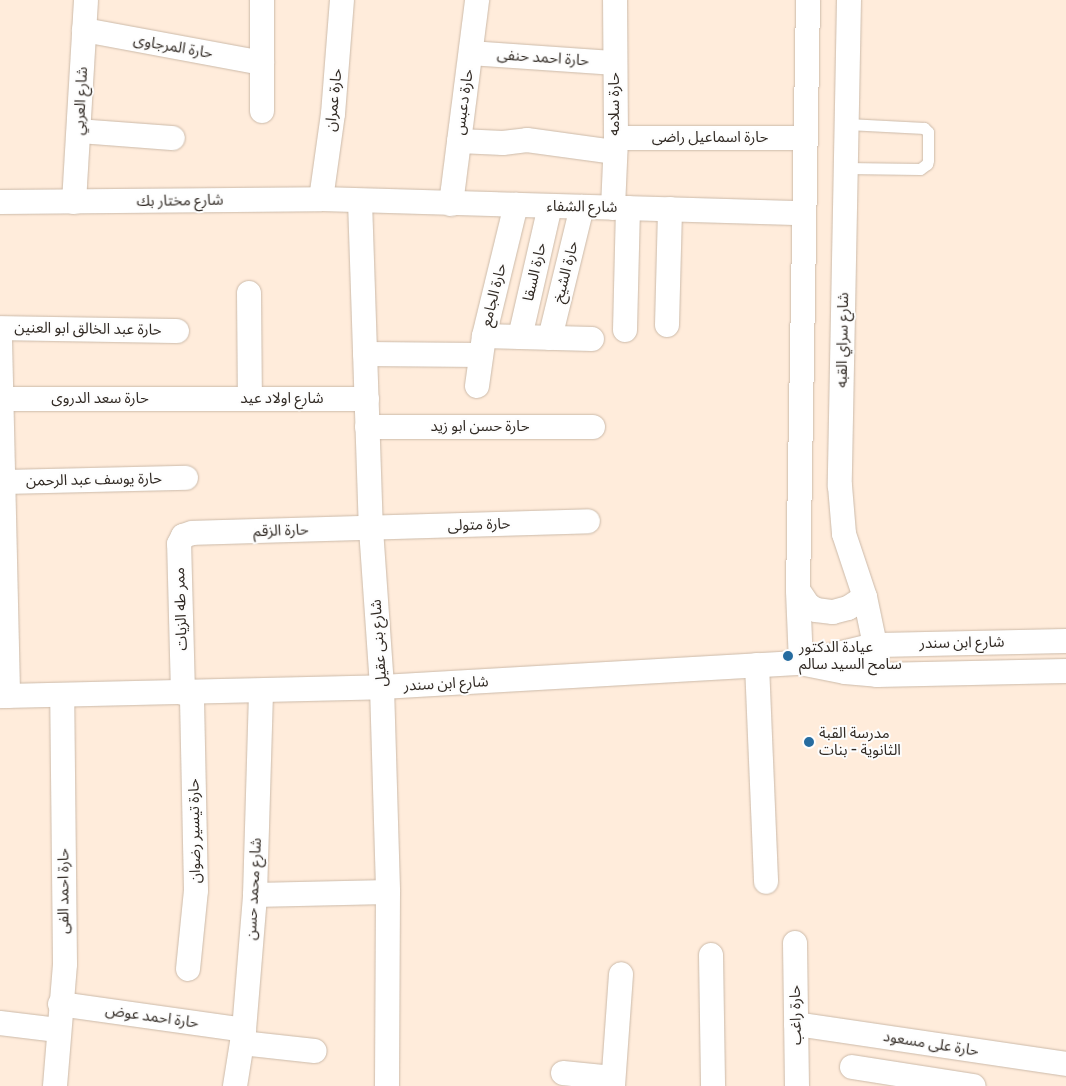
<!DOCTYPE html>
<html>
<head>
<meta charset="utf-8">
<style>
  body { margin:0 }
  #map { position:relative; width:1066px; height:1086px; overflow:hidden; background:#ffecdb; font-family:Cabin,"Noto Sans Arabic",sans-serif }
  div>[style] { position:absolute }
  .roads { filter:drop-shadow(0 0 1px #ccbaa9) drop-shadow(0 0 1px #ccbaa9) }
  .service>* { height:11px; margin:-5.5px; padding:0 5.5px; transform-origin:5.5px; border-radius:5.5px; background:#fff }
  .minor>* { height:24px; margin:-12px; padding:0 12px; transform-origin:12px; border-radius:12px; background:#fff }
  .dots>* { width:14px; height:14px; translate:-50% -50%; box-sizing:border-box; border:2px solid #fdfdfd; border-radius:50% }
  span { translate:-50% -50%; white-space:nowrap; text-align:center; line-height:1.15; -webkit-text-stroke:4px #fdfdfd; paint-order:stroke }
  .street-label { font-size:15px; color:#312a24 }
  .poi-label { font-size:15px; color:#312a24 }
  .left { translate:0 -50%; text-align:left }
</style>
</head>
<body>
<div id="map">
  <div class="roads">
    <div class="service">
      <i style="left:846px;top:168px;width:74px;rotate:0.8deg"></i>
      <i style="left:920px;top:169px;width:9px;rotate:-36deg"></i>
      <i style="left:927px;top:164px;width:4px;rotate:-76deg"></i>
      <i style="left:928px;top:160px;width:28px;rotate:-90deg"></i>
      <i style="left:928px;top:132px;width:6px;rotate:-135deg"></i>
      <i style="left:924px;top:128px;width:77px;rotate:-177deg"></i>
    </div>
    <div class="minor">
      <i style="left:849px;top:0;width:486px;rotate:91.1deg"></i>
      <i style="left:840px;top:486px;width:48px;rotate:85.2deg"></i>
      <i style="left:844px;top:534px;width:66px;rotate:71.6deg"></i>
      <i style="left:865px;top:597px;width:49px;rotate:78.2deg"></i>
      <i style="left:875px;top:645px;width:30px;rotate:86deg"></i>
      <i style="left:84px;top:30px;width:181px;rotate:10.5deg"></i>
      <i style="left:471px;top:53px;width:144px;rotate:4deg"></i>
      <i style="left:262px;top:111px;width:111px;rotate:-90deg"></i>
      <i style="left:79px;top:131px;width:94px;rotate:4.3deg"></i>
      <i style="left:616px;top:138px;width:189px"></i>
      <i style="left:459px;top:141px;width:44px;rotate:2.6deg"></i>
      <i style="left:503px;top:143px;width:24px;rotate:-7deg"></i>
      <i style="left:527px;top:140px;width:89px;rotate:7.8deg"></i>
      <i style="left:321px;top:199px;width:86px;rotate:-82deg"></i>
      <i style="left:333px;top:114px;width:114px;rotate:-85.5deg"></i>
      <i style="left:360px;top:201px;width:328px;rotate:88.1deg"></i>
      <i style="left:371px;top:529px;width:158px;rotate:86deg"></i>
      <i style="left:382px;top:687px;width:205px;rotate:88.3deg"></i>
      <i style="left:388px;top:892px;width:194px;rotate:90.3deg"></i>
      <i style="left:0;top:202px;width:321px;rotate:-0.5deg"></i>
      <i style="left:321px;top:199px;width:482px;rotate:1.7deg"></i>
      <i style="left:74px;top:202px;width:202px;rotate:-86.6deg"></i>
      <i style="left:451px;top:204px;width:206px;rotate:-82.7deg"></i>
      <i style="left:613px;top:208px;width:70px;rotate:-87.5deg"></i>
      <i style="left:616px;top:138px;width:138px;rotate:-90.4deg"></i>
      <i style="left:249px;top:293px;width:106px;rotate:89.5deg"></i>
      <i style="left:667px;top:325px;width:116px;rotate:-88.5deg"></i>
      <i style="left:0;top:328px;width:177px;rotate:1deg"></i>
      <i style="left:625px;top:330px;width:122px;rotate:-88.6deg"></i>
      <i style="left:484px;top:336px;width:108px;rotate:1.6deg"></i>
      <i style="left:520px;top:337px;width:134px;rotate:-77.1deg"></i>
      <i style="left:550px;top:338px;width:135px;rotate:-76.3deg"></i>
      <i style="left:0;top:339px;width:357px;rotate:88.7deg"></i>
      <i style="left:365px;top:354px;width:116px;rotate:0.5deg"></i>
      <i style="left:477px;top:386px;width:50px;rotate:-82deg"></i>
      <i style="left:484px;top:336px;width:135px;rotate:-76.3deg"></i>
      <i style="left:1px;top:399px;width:366px"></i>
      <i style="left:367px;top:427px;width:226px"></i>
      <i style="left:3px;top:482px;width:183px;rotate:-1.3deg"></i>
      <i style="left:798px;top:590px;width:18px;rotate:56deg"></i>
      <i style="left:808px;top:605px;width:9px;rotate:32deg"></i>
      <i style="left:816px;top:610px;width:17px;rotate:7deg"></i>
      <i style="left:833px;top:612px;width:16px;rotate:-15deg"></i>
      <i style="left:848px;top:608px;width:20px;rotate:-33deg"></i>
      <i style="left:801px;top:663px;width:73px;rotate:-92.4deg"></i>
      <i style="left:798px;top:590px;width:590px;rotate:-89.03deg"></i>
      <i style="left:805px;top:664px;width:41px;rotate:11.3deg"></i>
      <i style="left:845px;top:672px;width:32px;rotate:5deg"></i>
      <i style="left:877px;top:675px;width:189px;rotate:-1.2deg"></i>
      <i style="left:757px;top:665px;width:217px;rotate:87.6deg"></i>
      <i style="left:183px;top:693px;width:149px;rotate:-91.5deg"></i>
      <i style="left:179px;top:544px;width:9px;rotate:-63deg"></i>
      <i style="left:183px;top:536px;width:9px;rotate:-18deg"></i>
      <i style="left:192px;top:533px;width:396px;rotate:-1.7deg"></i>
      <i style="left:0;top:696px;width:382px;rotate:-1.3deg"></i>
      <i style="left:382px;top:687px;width:420px;rotate:-3.3deg"></i>
      <i style="left:801px;top:663px;width:76px;rotate:-13.7deg"></i>
      <i style="left:875px;top:645px;width:191px;rotate:-1.2deg"></i>
      <i style="left:255px;top:895px;width:133px;rotate:-1.3deg"></i>
      <i style="left:795px;top:943px;width:143px;rotate:89.2deg"></i>
      <i style="left:711px;top:955px;width:131px;rotate:89.1deg"></i>
      <i style="left:188px;top:969px;width:79px;rotate:-84.2deg"></i>
      <i style="left:196px;top:890px;width:198px;rotate:-91.2deg"></i>
      <i style="left:60px;top:1004px;width:186px;rotate:8deg"></i>
      <i style="left:0;top:1023px;width:58px;rotate:6.9deg"></i>
      <i style="left:796px;top:1024px;width:273px;rotate:8.4deg"></i>
      <i style="left:242px;top:1043px;width:73px;rotate:6.3deg"></i>
      <i style="left:852px;top:1067px;width:123px;rotate:8.9deg"></i>
      <i style="left:563px;top:1073px;width:50px;rotate:5.7deg"></i>
      <i style="left:55px;top:1086px;width:122px;rotate:-85.3deg"></i>
      <i style="left:65px;top:964px;width:269px;rotate:-90.6deg"></i>
      <i style="left:235px;top:1086px;width:57px;rotate:-80.9deg"></i>
      <i style="left:244px;top:1030px;width:135px;rotate:-85.3deg"></i>
      <i style="left:255px;top:895px;width:204px;rotate:-88.3deg"></i>
      <i style="left:613px;top:1086px;width:112px;rotate:-85.9deg"></i>
    </div>
  </div>
  <div class="dots">
    <i style="left:788px;top:656px;background:#266ca0"></i>
    <i style="left:809px;top:742px;background:#266ca0"></i>
  </div>
  <div class="street-label">
    <span style="left:173px;top:47px;rotate:10deg">حارة المرجاوى</span>
    <span style="left:543px;top:58px;rotate:4deg">حارة احمد حنفى</span>
    <span style="left:334px;top:100px;rotate:-84deg">حارة عمران</span>
    <span style="left:81px;top:101px;rotate:-87deg">شارع العربي</span>
    <span style="left:464px;top:102px;rotate:-82deg">حارة دعبس</span>
    <span style="left:615px;top:104px;rotate:-90deg">حارة سلامه</span>
    <span style="left:710px;top:138px">حارة اسماعيل راضى</span>
    <span style="left:180px;top:201px;rotate:-1deg">شارع مختار بك</span>
    <span style="left:582px;top:207px;rotate:1deg">شارع الشفاء</span>
    <span style="left:535px;top:272px;rotate:-77deg">حارة السقا</span>
    <span style="left:566px;top:272px;rotate:-76deg">حارة الشيخ</span>
    <span style="left:494px;top:295px;rotate:-76deg">حارة الجامع</span>
    <span style="left:88px;top:329px;rotate:1deg">حارة عبد الخالق ابو العنين</span>
    <span style="left:843px;top:340px;rotate:-89deg">شارع سراي القبه</span>
    <span style="left:100px;top:399px">حارة سعد الدروى</span>
    <span style="left:282px;top:399px">شارع اولاد عيد</span>
    <span style="left:480px;top:427px">حارة حسن ابو زيد</span>
    <span style="left:94px;top:480px;rotate:-1deg">حارة يوسف عبد الرحمن</span>
    <span style="left:479px;top:525px;rotate:-2deg">حارة متولى</span>
    <span style="left:281px;top:531px;rotate:-2deg">حارة الزقم</span>
    <span style="left:181px;top:609px;rotate:-92deg">ممر طه الزيات</span>
    <span style="left:379px;top:643px;rotate:-94deg">شارع بنى عقيل</span>
    <span style="left:962px;top:643px;rotate:-1deg">شارع ابن سندر</span>
    <span style="left:446px;top:684px;rotate:-3deg">شارع ابن سندر</span>
    <span style="left:195px;top:831px;rotate:-91deg">حارة تيسير رضوان</span>
    <span style="left:254px;top:889px;rotate:-87deg">شارع محمد حسن</span>
    <span style="left:64px;top:891px;rotate:-90deg">حارة احمد الفى</span>
    <span style="left:796px;top:1015px;rotate:-91deg">حارة راغب</span>
    <span style="left:152px;top:1017px;rotate:8deg">حارة احمد عوض</span>
    <span style="left:931px;top:1044px;rotate:9deg">حارة على مسعود</span>
  </div>
  <div class="poi-label">
    <span class="left" style="left:799px;top:656px">عيادة الدكتور<br>سامح السيد سالم</span>
    <span class="left" style="left:819px;top:742px">مدرسة القبة<br>الثانوية - بنات</span>
  </div>
</div>
</body>
</html>
